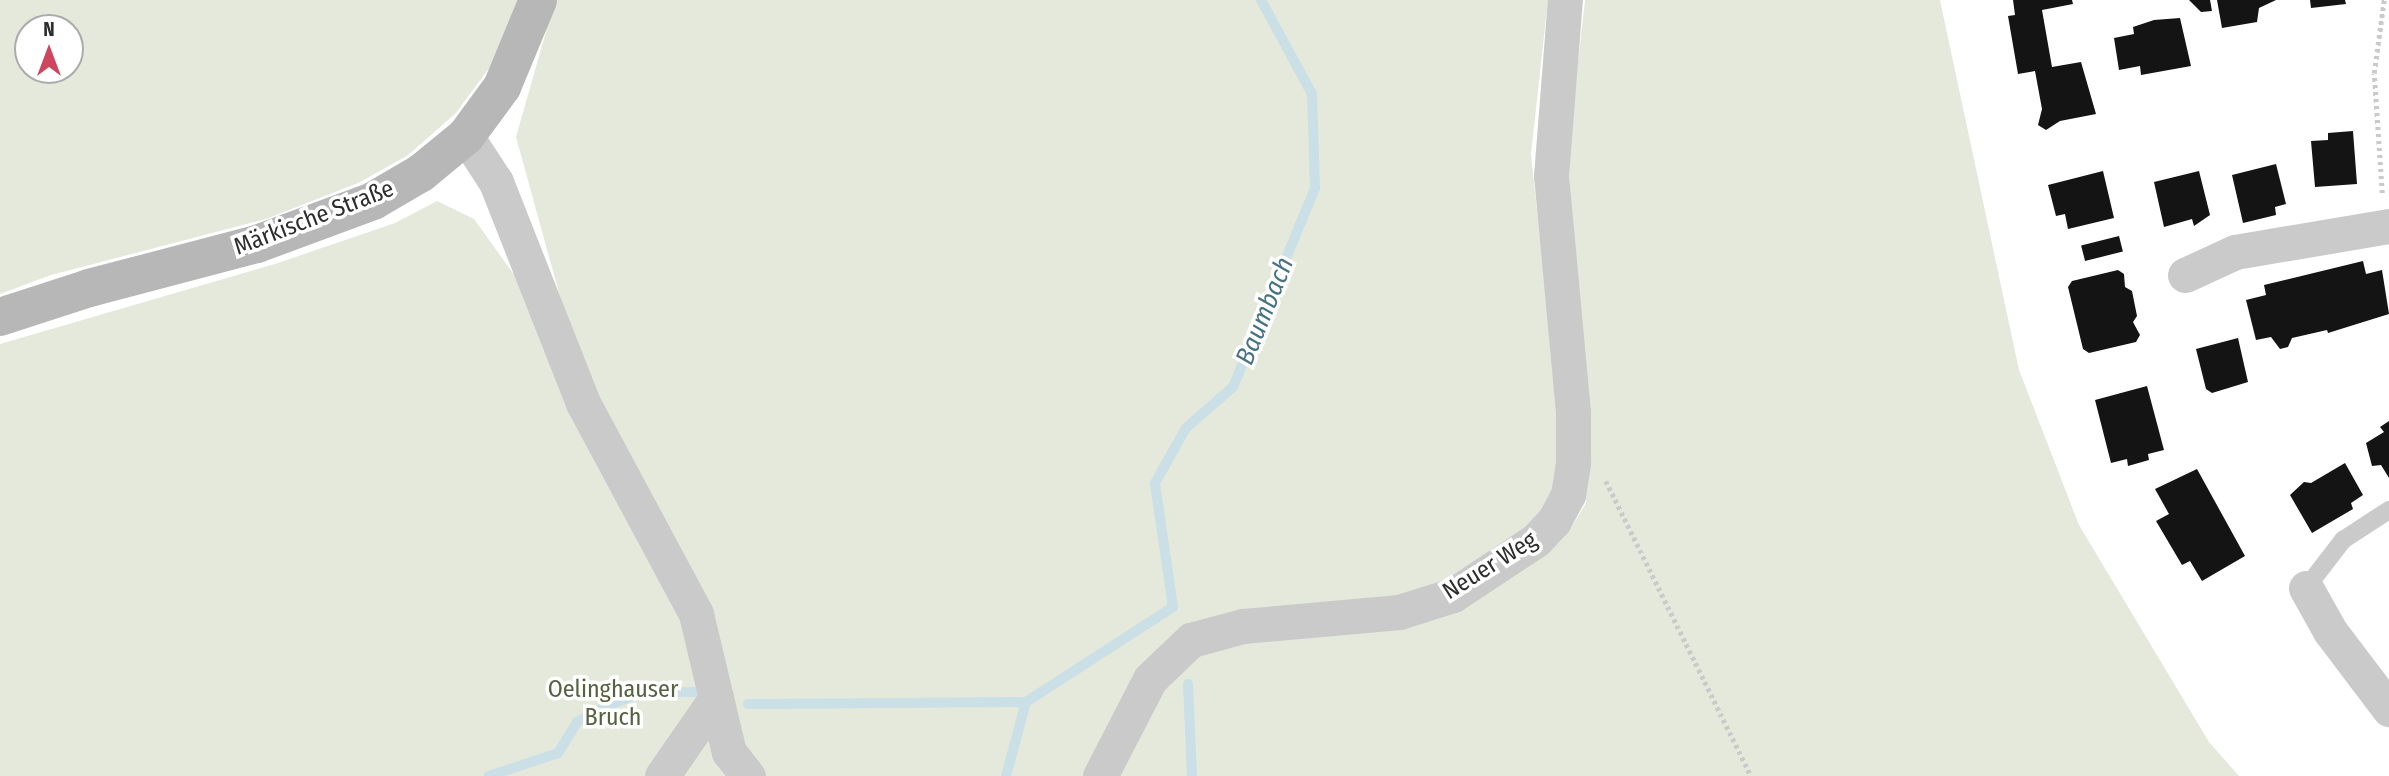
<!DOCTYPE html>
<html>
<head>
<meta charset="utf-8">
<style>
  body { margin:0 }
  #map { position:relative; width:2389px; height:776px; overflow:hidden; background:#fff; font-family:"Fira Sans Condensed",sans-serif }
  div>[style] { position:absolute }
  .green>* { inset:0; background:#e4e9dc }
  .stream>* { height:10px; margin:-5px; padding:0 5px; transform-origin:5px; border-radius:5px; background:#cadfe6 }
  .building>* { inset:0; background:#141414; transform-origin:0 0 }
  .path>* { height:4.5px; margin-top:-2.25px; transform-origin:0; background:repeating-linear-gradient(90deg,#cacaca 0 3.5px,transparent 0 7px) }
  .service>* { height:18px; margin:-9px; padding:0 9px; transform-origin:9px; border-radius:9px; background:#cacaca }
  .minor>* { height:35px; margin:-17.5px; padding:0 17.5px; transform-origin:17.5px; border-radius:17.5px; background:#cacaca }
  .secondary>* { height:38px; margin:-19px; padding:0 19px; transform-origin:19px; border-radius:19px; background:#b7b7b7 }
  span { translate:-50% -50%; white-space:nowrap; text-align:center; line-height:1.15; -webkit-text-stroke:7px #fff; paint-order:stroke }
  .street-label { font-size:24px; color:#2d2d2d }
  .park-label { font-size:24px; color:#546240 }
  .water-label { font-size:26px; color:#467384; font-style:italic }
  .north { position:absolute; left:14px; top:14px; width:70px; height:70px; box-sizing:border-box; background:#fff; border:2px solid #ababab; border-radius:50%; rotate:0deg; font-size:19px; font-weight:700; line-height:28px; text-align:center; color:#2d2d2d }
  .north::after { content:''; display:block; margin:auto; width:24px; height:32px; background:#ce455e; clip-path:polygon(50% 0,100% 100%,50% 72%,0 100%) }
</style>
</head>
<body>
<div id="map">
  <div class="green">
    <i style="clip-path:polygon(evenodd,0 0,520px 0,490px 67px,455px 114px,407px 156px,358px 183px,266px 219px,51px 275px,0 294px,0 0,28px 28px,70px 28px,70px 70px,28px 70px,28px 28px)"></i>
    <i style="clip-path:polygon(555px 0,1548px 0,1531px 154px,1571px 528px,1586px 503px,1568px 149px,1585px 0,1940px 0,2019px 370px,2079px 525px,2209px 742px,2239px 776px,670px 776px,725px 691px,583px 380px,516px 137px)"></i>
    <i style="clip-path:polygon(437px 201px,474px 219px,528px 294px,691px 619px,706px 685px,652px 776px,0 776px,0 344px,275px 264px,395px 223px)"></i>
  </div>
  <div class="stream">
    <i style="left:1188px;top:684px;width:92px;rotate:87.5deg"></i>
    <i style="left:748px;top:704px;width:278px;rotate:-0.4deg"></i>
    <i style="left:1026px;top:702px;width:175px;rotate:-32.9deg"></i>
    <i style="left:1173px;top:607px;width:125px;rotate:-98.3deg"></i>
    <i style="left:1155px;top:483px;width:63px;rotate:-60.6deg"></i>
    <i style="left:1186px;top:428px;width:62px;rotate:-41.1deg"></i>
    <i style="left:1233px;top:387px;width:215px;rotate:-67.6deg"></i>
    <i style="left:1315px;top:188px;width:94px;rotate:-91.8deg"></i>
    <i style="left:1312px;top:94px;width:107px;rotate:-118.5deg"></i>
    <i style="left:489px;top:776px;width:73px;rotate:-18.4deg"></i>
    <i style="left:558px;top:753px;width:36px;rotate:-58deg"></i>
    <i style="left:577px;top:722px;width:34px;rotate:-28deg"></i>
    <i style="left:607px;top:706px;width:36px;rotate:-21deg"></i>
    <i style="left:641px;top:693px;width:55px;rotate:-1deg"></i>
    <i style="left:1006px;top:776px;width:77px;rotate:-74.9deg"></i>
  </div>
  <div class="building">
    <i style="clip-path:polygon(2013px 0,2072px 0,2073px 4px,2042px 10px,2052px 67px,2081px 62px,2096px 114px,2060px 121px,2046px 130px,2038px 125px,2042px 109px,2035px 71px,2018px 74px,2008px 16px,2015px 15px)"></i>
    <i style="clip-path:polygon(2189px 0,2210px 0,2212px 11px,2201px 12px)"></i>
    <i style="clip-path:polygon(2217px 0,2276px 0,2259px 8px,2257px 22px,2222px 28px)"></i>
    <i style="clip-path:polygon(2310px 0,2345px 0,2346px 4px,2311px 8px)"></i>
    <i style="clip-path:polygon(2180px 18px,2191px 66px,2141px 75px,2140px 66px,2119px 70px,2114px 38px,2134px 34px,2133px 27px,2154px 20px)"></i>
    <i style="clip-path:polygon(2353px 131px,2357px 184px,2315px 187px,2311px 141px,2328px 140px,2328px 133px)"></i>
    <i style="clip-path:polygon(2276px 164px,2286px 204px,2275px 207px,2276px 215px,2243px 223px,2232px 175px)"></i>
    <i style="clip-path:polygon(2103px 171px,2114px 218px,2068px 229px,2065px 214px,2056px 216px,2048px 185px)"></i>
    <i style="clip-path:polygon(2199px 171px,2210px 215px,2194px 226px,2192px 219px,2164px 227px,2154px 182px)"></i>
    <i style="left:2119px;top:236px;width:16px;height:39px;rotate:76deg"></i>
    <i style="clip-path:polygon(2363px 261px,2366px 274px,2382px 270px,2389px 314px,2328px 333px,2327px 330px,2292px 338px,2288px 347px,2280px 349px,2271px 337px,2256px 340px,2246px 300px,2266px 295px,2264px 285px)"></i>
    <i style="clip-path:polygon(2118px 270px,2124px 274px,2125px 287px,2132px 291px,2137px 316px,2133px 322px,2140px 335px,2136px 342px,2089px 353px,2083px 349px,2068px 287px,2072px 281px)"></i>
    <i style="clip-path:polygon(2238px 338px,2248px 382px,2212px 393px,2206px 389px,2196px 349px)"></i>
    <i style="clip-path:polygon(2147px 386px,2164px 450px,2148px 454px,2149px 460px,2128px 466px,2127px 459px,2111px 463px,2095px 400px)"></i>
    <i style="clip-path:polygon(2389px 421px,2389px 478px,2381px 465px,2372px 466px,2366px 443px,2384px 432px,2380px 427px)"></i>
    <i style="clip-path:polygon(2345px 463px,2363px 495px,2351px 503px,2353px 509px,2312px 533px,2290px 495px,2304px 482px,2311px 483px)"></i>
    <i style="clip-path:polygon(2197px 469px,2245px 556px,2202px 581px,2190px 561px,2182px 565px,2156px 521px,2169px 514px,2155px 489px)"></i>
  </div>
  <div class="path">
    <i style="left:2382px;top:193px;width:120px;rotate:-93.8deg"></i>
    <i style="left:2374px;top:73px;width:74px;rotate:-82.2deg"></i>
    <i style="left:1606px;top:481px;width:329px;rotate:63.8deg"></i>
  </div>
  <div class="service">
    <i style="left:2306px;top:588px;width:61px;rotate:-52.4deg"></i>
    <i style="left:2343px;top:540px;width:55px;rotate:-33.1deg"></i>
  </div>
  <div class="minor">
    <i style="left:466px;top:136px;width:55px;rotate:56.9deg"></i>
    <i style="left:496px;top:182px;width:238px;rotate:68.5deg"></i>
    <i style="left:583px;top:403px;width:239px;rotate:61.8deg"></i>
    <i style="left:696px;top:614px;width:142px;rotate:76.6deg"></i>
    <i style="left:729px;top:752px;width:31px;rotate:52deg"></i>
    <i style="left:2185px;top:275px;width:55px;rotate:-24.7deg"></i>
    <i style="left:2235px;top:252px;width:156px;rotate:-9.6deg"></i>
    <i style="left:2306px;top:588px;width:49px;rotate:60.8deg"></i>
    <i style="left:2330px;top:631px;width:98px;rotate:52.9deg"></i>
    <i style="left:662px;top:776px;width:95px;rotate:-55.3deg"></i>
    <i style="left:1100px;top:776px;width:109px;rotate:-62.7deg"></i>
    <i style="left:1150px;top:679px;width:57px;rotate:-43.6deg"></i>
    <i style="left:1191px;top:640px;width:54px;rotate:-15.1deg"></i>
    <i style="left:1243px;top:626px;width:157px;rotate:-5.1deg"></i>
    <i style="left:1399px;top:612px;width:57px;rotate:-17.5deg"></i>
    <i style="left:1453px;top:595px;width:100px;rotate:-33.5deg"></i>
    <i style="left:1536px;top:540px;width:26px;rotate:-47deg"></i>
    <i style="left:1554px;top:521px;width:30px;rotate:-62deg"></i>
    <i style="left:1568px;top:495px;width:33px;rotate:-81deg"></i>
    <i style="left:1573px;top:462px;width:50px;rotate:-90deg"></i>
    <i style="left:1573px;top:412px;width:237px;rotate:-95.3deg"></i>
    <i style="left:1551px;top:176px;width:177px;rotate:-85.5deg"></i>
  </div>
  <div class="secondary">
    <i style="left:0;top:317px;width:94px;rotate:-18deg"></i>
    <i style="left:89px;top:288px;width:174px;rotate:-14.7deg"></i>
    <i style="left:257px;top:244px;width:124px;rotate:-20.3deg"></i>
    <i style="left:373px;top:201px;width:56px;rotate:-30.3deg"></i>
    <i style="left:421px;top:173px;width:58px;rotate:-39.4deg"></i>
    <i style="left:466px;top:136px;width:61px;rotate:-53.7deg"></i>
    <i style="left:502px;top:87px;width:94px;rotate:-67.5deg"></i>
  </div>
  <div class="street-label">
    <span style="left:314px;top:218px;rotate:-21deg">Märkische Straße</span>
    <span style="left:1490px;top:566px;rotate:-32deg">Neuer Weg</span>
  </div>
  <div class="park-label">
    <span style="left:613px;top:704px">Oelinghauser<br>Bruch</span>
  </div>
  <div class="water-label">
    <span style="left:1265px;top:311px;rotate:-68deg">Baumbach</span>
  </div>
  <div class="north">N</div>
</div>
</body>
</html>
